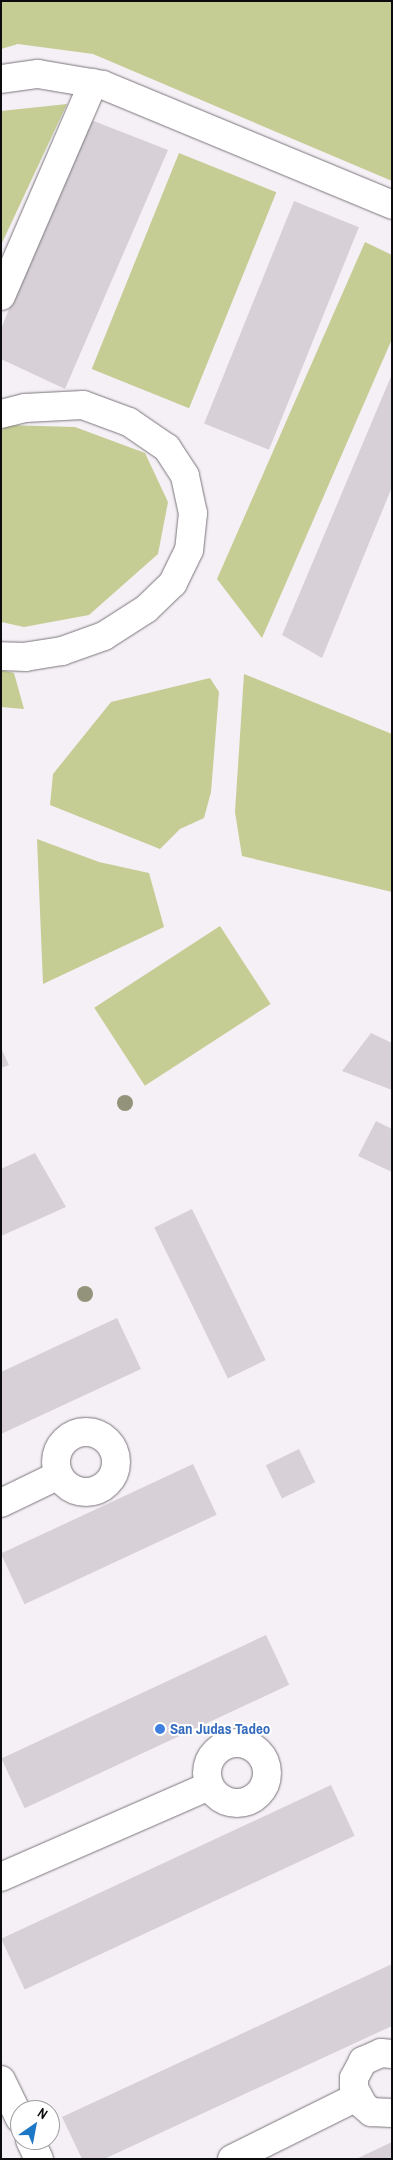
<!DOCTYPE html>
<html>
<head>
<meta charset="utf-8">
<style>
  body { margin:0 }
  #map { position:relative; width:393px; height:2160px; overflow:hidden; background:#f5f0f6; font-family:"Archivo Narrow",sans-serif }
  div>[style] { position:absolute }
  .green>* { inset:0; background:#c5cd94; transform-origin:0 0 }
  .building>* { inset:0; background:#d7d1d7; transform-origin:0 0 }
  .roads { filter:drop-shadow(0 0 1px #7a757a) drop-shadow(0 0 1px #7a757a) }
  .minor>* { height:28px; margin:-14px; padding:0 14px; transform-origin:14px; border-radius:14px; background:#fff }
  .minor>.ring { margin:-14px; padding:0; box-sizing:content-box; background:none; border:28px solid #fff; border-radius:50% }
  .primary>* { height:28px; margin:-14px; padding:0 14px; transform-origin:14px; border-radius:14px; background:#fff }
  .trees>* { width:16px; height:16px; margin:-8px; border-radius:50%; background:#93937b }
  .dots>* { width:14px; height:14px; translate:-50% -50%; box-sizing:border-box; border:2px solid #fff; border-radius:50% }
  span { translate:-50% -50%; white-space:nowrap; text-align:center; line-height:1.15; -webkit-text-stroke:4px #fff; paint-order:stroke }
  .shop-label { font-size:15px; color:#366cbe; font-weight:700 }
  .left { translate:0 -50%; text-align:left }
  .frame { position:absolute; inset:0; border:2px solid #0c0b0d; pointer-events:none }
  .north { position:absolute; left:10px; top:2100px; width:50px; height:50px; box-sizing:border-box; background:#fff; border:1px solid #9e9d9e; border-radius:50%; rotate:33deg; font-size:14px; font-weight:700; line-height:20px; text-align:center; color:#0c0b0d }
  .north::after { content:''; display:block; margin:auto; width:18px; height:22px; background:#1c77c4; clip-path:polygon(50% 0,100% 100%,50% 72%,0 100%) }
</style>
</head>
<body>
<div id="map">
  <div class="green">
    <i style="clip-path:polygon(1px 1px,392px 1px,392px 181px,93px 54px,18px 44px,1px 49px)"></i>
    <i style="clip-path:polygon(67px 104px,1px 245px,1px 111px)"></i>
    <i style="left:179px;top:153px;width:105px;height:233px;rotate:22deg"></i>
    <i style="clip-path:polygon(365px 242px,392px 255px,392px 339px,262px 638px,217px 579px)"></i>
    <i style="clip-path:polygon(6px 425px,75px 427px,145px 453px,168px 502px,158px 554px,89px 615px,24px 627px,1px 622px,1px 431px)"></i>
    <i style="clip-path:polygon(1px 670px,14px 673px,24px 709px,1px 707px)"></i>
    <i style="clip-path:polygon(244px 674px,392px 734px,392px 892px,242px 856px,235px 812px)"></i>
    <i style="clip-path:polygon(210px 678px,219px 692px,211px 792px,204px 818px,180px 829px,160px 849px,50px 805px,53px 774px,111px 702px)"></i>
    <i style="clip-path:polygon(37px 839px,99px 862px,149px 873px,164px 927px,43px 984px)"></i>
    <i style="left:220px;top:926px;width:93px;height:150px;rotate:57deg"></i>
  </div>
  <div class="building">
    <i style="clip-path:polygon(86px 118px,168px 150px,65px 389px,1px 359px,1px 329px)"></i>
    <i style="left:294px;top:201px;width:70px;height:240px;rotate:22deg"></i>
    <i style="clip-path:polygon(392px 374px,392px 487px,322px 658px,282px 635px)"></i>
    <i style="clip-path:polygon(371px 1033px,392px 1043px,392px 1090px,342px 1071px)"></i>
    <i style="clip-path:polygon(1px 1048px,9px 1065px,1px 1068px)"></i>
    <i style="clip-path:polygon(376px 1121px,392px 1129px,392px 1172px,358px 1156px)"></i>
    <i style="clip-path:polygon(35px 1153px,66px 1207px,1px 1236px,1px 1169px)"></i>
    <i style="left:192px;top:1209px;width:168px;height:42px;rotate:64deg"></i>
    <i style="clip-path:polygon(117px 1318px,141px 1369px,1px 1434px,1px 1372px)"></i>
    <i style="left:299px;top:1449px;width:37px;height:37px;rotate:64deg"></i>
    <i style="left:193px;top:1464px;width:56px;height:212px;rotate:65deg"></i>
    <i style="left:266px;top:1635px;width:55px;height:292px;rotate:65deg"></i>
    <i style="left:331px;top:1785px;width:56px;height:364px;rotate:65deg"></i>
    <i style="clip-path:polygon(392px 1964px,392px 2026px,104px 2159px,82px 2159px,62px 2117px)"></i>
    <i style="clip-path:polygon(392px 2142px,392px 2159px,356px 2159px)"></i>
  </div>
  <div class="roads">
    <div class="minor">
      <i style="left:1px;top:79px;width:37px;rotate:-8deg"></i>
      <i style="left:38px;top:74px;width:66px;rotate:9.6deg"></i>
      <i style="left:103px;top:85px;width:313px;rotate:22.5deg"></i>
      <i style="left:1px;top:296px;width:232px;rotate:-66.6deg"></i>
      <i style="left:1px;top:414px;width:25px;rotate:-14deg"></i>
      <i style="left:25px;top:408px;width:58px;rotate:-3deg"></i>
      <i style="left:83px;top:405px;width:49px;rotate:20.3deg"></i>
      <i style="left:129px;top:422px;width:46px;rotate:34.4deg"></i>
      <i style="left:167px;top:448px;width:33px;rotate:57deg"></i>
      <i style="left:185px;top:476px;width:38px;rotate:78deg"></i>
      <i style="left:193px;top:513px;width:37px;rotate:96deg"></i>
      <i style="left:189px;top:550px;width:37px;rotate:116deg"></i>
      <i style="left:173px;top:583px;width:37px;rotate:136deg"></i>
      <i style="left:146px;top:609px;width:50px;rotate:147.3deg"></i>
      <i style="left:104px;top:636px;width:45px;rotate:160.3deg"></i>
      <i style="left:62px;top:651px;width:36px;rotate:171deg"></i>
      <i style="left:26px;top:657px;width:25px;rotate:-178deg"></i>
      <i class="ring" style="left:56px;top:1432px;width:32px;height:32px"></i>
      <i style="left:1px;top:1503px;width:64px;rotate:-25.8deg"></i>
      <i class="ring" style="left:207px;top:1743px;width:32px;height:32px"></i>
      <i style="left:1px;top:1877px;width:227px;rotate:-23.6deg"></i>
      <i style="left:392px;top:2054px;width:11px;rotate:-175deg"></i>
      <i style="left:381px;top:2053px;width:20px;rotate:156deg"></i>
      <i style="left:363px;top:2061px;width:19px;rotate:118deg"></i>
      <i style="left:354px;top:2078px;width:10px;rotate:90deg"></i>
      <i style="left:354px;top:2088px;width:19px;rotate:62deg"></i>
      <i style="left:363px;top:2105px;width:11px;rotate:41deg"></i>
      <i style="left:371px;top:2112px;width:21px;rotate:3deg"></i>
      <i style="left:232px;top:2159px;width:140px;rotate:-26.4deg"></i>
    </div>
    <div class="primary">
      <i style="left:1px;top:2080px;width:43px;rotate:64deg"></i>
      <i style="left:30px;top:2140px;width:21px;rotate:65deg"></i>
    </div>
  </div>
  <div class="trees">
    <i style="left:125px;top:1103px"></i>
    <i style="left:85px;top:1294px"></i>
  </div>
  <div class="dots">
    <i style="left:160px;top:1729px;background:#3f7fe0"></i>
  </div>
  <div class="shop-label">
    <span class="left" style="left:170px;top:1729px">San Judas Tadeo</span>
  </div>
  <div class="frame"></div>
  <div class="north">N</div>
</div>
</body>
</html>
